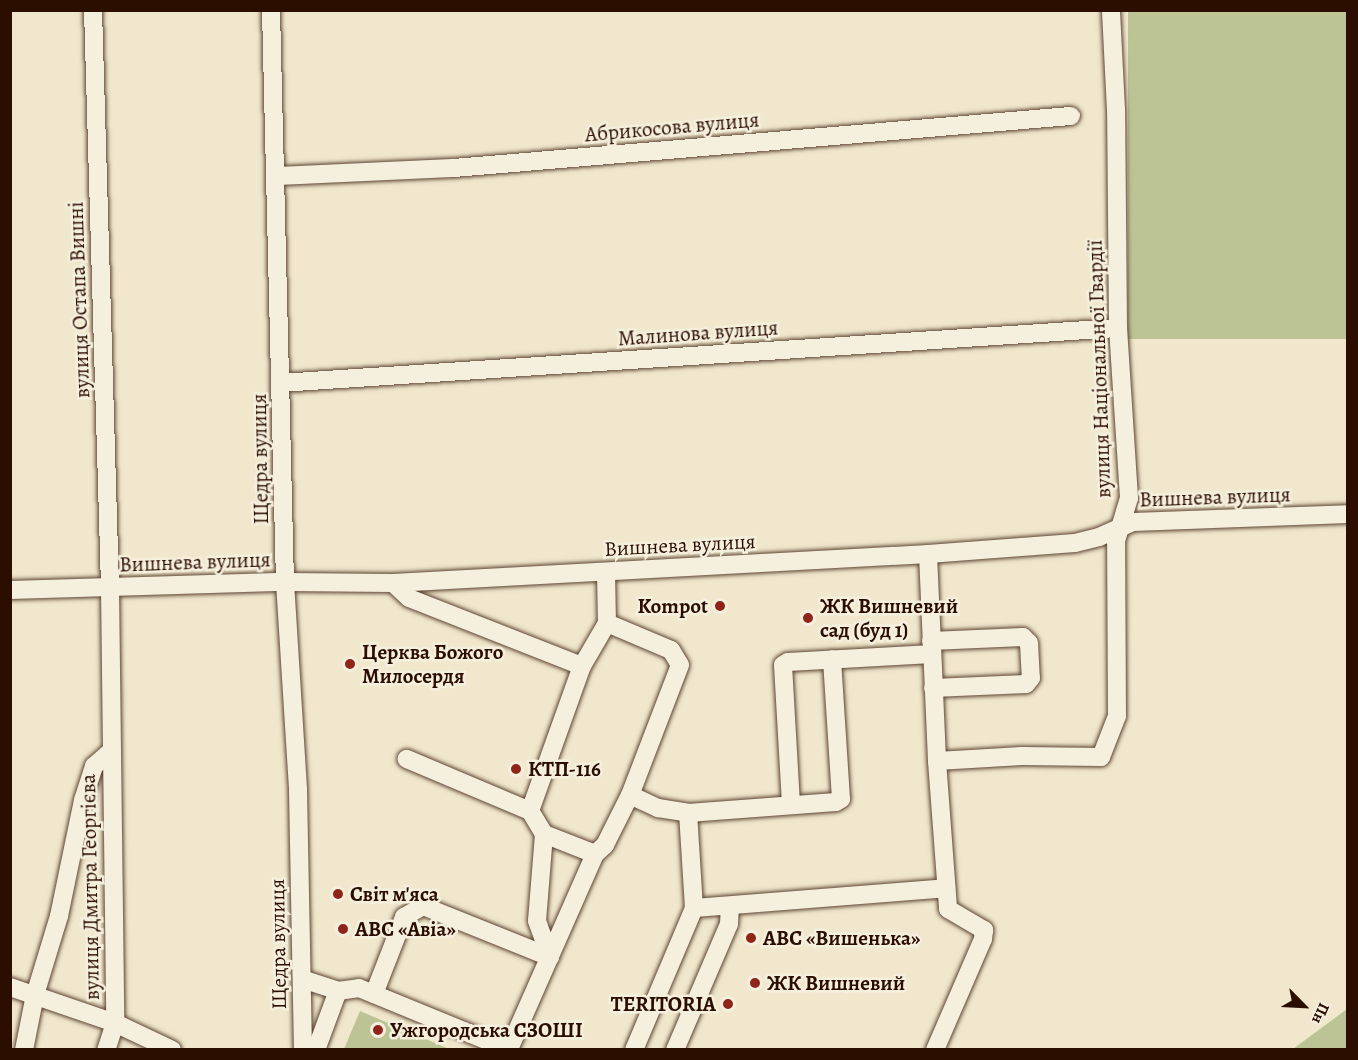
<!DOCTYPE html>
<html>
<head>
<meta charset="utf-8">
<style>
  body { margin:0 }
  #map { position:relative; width:1358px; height:1060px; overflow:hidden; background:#f0e7cc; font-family:Alegreya,serif }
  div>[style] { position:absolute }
  .green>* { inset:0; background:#bcc496; transform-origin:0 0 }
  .roads { filter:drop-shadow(0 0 2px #5d4433) drop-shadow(0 0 2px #5d4433) }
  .minor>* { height:18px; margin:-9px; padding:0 9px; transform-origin:9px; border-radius:9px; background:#f5efde }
  .dots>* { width:16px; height:16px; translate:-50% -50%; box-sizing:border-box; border:3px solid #f5efde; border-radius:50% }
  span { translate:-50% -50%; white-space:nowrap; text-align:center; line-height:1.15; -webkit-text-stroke:5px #f5efde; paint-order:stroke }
  .street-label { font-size:21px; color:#2c0e00 }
  .poi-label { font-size:21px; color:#2c0e00; font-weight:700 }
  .right { translate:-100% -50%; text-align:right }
  .left { translate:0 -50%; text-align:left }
  .frame { position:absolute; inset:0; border:12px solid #2c0e00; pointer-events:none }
  .north { position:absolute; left:1274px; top:976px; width:60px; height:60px; -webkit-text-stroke:4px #f5efde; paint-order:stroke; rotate:114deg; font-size:16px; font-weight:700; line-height:24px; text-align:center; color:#2c0e00 }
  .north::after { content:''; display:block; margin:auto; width:21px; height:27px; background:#2c0e00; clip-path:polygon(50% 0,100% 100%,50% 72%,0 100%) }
</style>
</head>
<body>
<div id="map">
  <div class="green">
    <i style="left:1128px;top:11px;width:219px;height:328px"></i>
    <i style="clip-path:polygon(1347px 1009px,1347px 1049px,1293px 1049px)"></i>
    <i style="clip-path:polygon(360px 1011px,449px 1049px,344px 1049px)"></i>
  </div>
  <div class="roads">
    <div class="minor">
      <i style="left:93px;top:10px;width:577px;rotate:88.31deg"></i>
      <i style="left:110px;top:587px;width:436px;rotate:89.3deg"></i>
      <i style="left:115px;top:1023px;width:28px;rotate:108deg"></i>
      <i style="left:271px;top:10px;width:572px;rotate:88.6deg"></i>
      <i style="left:285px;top:582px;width:208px;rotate:86.4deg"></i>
      <i style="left:298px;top:790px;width:260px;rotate:88.9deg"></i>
      <i style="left:276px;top:176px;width:178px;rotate:-2.6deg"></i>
      <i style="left:454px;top:168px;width:619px;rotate:-4.82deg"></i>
      <i style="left:280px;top:383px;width:840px;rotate:-3.76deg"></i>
      <i style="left:928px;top:554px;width:207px;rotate:87.5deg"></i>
      <i style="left:937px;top:761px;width:148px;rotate:85.7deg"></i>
      <i style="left:948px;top:909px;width:42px;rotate:30.3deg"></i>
      <i style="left:984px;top:930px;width:9px;rotate:96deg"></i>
      <i style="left:983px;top:939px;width:121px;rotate:113.4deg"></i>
      <i style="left:606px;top:572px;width:51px;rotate:88.9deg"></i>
      <i style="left:393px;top:583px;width:22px;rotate:43deg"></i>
      <i style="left:409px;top:598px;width:186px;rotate:21.5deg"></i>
      <i style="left:582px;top:666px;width:50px;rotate:-59.8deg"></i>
      <i style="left:607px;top:623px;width:69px;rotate:22.9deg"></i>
      <i style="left:671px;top:650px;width:17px;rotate:59deg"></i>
      <i style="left:680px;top:665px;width:139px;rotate:111deg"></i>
      <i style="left:630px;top:795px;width:56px;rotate:116.6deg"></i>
      <i style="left:605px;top:845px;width:13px;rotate:138deg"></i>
      <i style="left:595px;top:854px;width:55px;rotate:-158.6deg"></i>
      <i style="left:544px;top:834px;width:27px;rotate:-121deg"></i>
      <i style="left:530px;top:811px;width:134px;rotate:-157.1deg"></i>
      <i style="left:10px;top:590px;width:275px;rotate:-1.7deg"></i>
      <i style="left:285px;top:582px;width:108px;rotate:0.5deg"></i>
      <i style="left:393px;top:583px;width:536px;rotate:-3.1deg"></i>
      <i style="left:928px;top:554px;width:147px;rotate:-4.3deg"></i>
      <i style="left:1075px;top:543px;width:25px;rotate:-14deg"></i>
      <i style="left:1099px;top:537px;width:37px;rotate:-24deg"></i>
      <i style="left:1133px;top:522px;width:215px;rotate:-2.1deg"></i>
      <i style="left:931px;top:641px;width:92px;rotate:-2.5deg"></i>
      <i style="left:1023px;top:637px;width:8px;rotate:45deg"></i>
      <i style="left:1029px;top:643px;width:35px;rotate:87deg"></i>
      <i style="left:1031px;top:678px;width:8px;rotate:130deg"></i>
      <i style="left:1026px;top:684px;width:93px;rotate:177.5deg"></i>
      <i style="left:937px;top:761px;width:85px;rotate:-3.4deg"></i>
      <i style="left:1022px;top:756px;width:79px;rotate:0.7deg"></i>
      <i style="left:1101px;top:757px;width:44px;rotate:-68.7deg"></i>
      <i style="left:1117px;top:716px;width:175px;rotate:-90.3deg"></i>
      <i style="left:1116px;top:541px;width:45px;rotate:-73.2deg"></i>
      <i style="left:1129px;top:498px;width:170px;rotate:-93.7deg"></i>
      <i style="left:1118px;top:328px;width:218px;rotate:-90.5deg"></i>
      <i style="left:1116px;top:110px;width:100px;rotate:-92.9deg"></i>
      <i style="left:630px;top:795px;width:31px;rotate:25deg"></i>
      <i style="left:658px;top:808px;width:30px;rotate:9deg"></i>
      <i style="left:688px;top:813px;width:148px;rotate:-4.3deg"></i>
      <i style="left:836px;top:802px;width:6px;rotate:-31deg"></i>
      <i style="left:841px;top:799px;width:140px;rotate:-93.7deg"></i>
      <i style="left:791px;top:804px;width:139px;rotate:-93.3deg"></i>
      <i style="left:783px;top:665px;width:6px;rotate:-31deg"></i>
      <i style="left:788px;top:662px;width:144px;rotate:-3.2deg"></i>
      <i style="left:530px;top:811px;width:154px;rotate:-70.3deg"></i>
      <i style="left:544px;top:834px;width:87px;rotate:94.6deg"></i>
      <i style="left:537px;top:921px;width:38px;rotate:70deg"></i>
      <i style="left:694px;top:908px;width:253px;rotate:-4.5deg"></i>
      <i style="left:302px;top:979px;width:38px;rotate:18deg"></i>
      <i style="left:10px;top:987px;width:111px;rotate:18.9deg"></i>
      <i style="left:115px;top:1023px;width:63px;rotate:25.3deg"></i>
      <i style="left:374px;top:994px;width:83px;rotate:-68.7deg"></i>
      <i style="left:404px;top:917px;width:22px;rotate:-30deg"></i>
      <i style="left:423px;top:906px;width:137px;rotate:21.9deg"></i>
      <i style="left:509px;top:1049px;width:213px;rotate:-66.2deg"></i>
      <i style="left:24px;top:1050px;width:56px;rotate:-78.7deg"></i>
      <i style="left:35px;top:995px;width:83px;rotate:-73.1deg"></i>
      <i style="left:59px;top:916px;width:118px;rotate:-78.3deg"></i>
      <i style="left:83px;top:800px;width:36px;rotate:-72deg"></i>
      <i style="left:94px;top:766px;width:23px;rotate:-41deg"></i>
      <i style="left:316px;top:1050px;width:63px;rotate:-69.6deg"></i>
      <i style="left:338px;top:991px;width:21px;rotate:-8deg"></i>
      <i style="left:359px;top:988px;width:163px;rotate:22.3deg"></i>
      <i style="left:634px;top:1050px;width:154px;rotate:-67.1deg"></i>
      <i style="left:694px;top:908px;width:95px;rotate:-93.6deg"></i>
      <i style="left:675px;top:1050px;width:137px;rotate:-66.8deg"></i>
      <i style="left:729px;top:924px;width:18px;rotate:-87deg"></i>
    </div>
  </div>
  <div class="dots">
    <i style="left:720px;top:606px;background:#8f2418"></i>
    <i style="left:808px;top:618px;background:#8f2418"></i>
    <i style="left:350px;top:664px;background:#8f2418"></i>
    <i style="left:516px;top:769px;background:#8f2418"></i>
    <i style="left:338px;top:894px;background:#8f2418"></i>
    <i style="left:343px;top:929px;background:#8f2418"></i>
    <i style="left:751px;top:938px;background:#8f2418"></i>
    <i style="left:755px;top:983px;background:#8f2418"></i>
    <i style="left:728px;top:1004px;background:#8f2418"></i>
    <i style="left:378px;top:1030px;background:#8f2418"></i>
  </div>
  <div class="street-label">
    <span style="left:672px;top:127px;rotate:-5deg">Абрикосова вулиця</span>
    <span style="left:79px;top:300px;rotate:-92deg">вулиця Остапа Вишні</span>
    <span style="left:698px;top:333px;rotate:-4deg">Малинова вулиця</span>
    <span style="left:1099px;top:369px;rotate:-92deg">вулиця Національної Гвардії</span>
    <span style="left:260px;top:459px;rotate:-91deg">Щедра вулиця</span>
    <span style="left:1215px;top:497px;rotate:-2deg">Вишнева вулиця</span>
    <span style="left:680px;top:545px;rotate:-3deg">Вишнева вулиця</span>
    <span style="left:195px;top:562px;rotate:-2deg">Вишнева вулиця</span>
    <span style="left:90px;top:887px;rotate:-91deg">вулиця Дмитра Георгієва</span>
    <span style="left:278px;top:944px;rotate:-91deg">Щедра вулиця</span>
  </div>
  <div class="poi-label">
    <span class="right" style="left:708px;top:606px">Kompot</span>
    <span class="left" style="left:820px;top:618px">ЖК Вишневий<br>сад (буд 1)</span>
    <span class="left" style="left:362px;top:664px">Церква Божого<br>Милосердя</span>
    <span class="left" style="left:528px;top:769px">КТП-116</span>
    <span class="left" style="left:350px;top:894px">Світ м'яса</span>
    <span class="left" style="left:355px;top:929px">ABC «Авіа»</span>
    <span class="left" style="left:763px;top:938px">ABC «Вишенька»</span>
    <span class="left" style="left:767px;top:983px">ЖК Вишневий</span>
    <span class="right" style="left:716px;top:1004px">TERITORIA</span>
    <span class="left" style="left:390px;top:1030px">Ужгородська СЗОШІ</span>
  </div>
  <div class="frame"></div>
  <div class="north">Пн</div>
</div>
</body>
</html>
